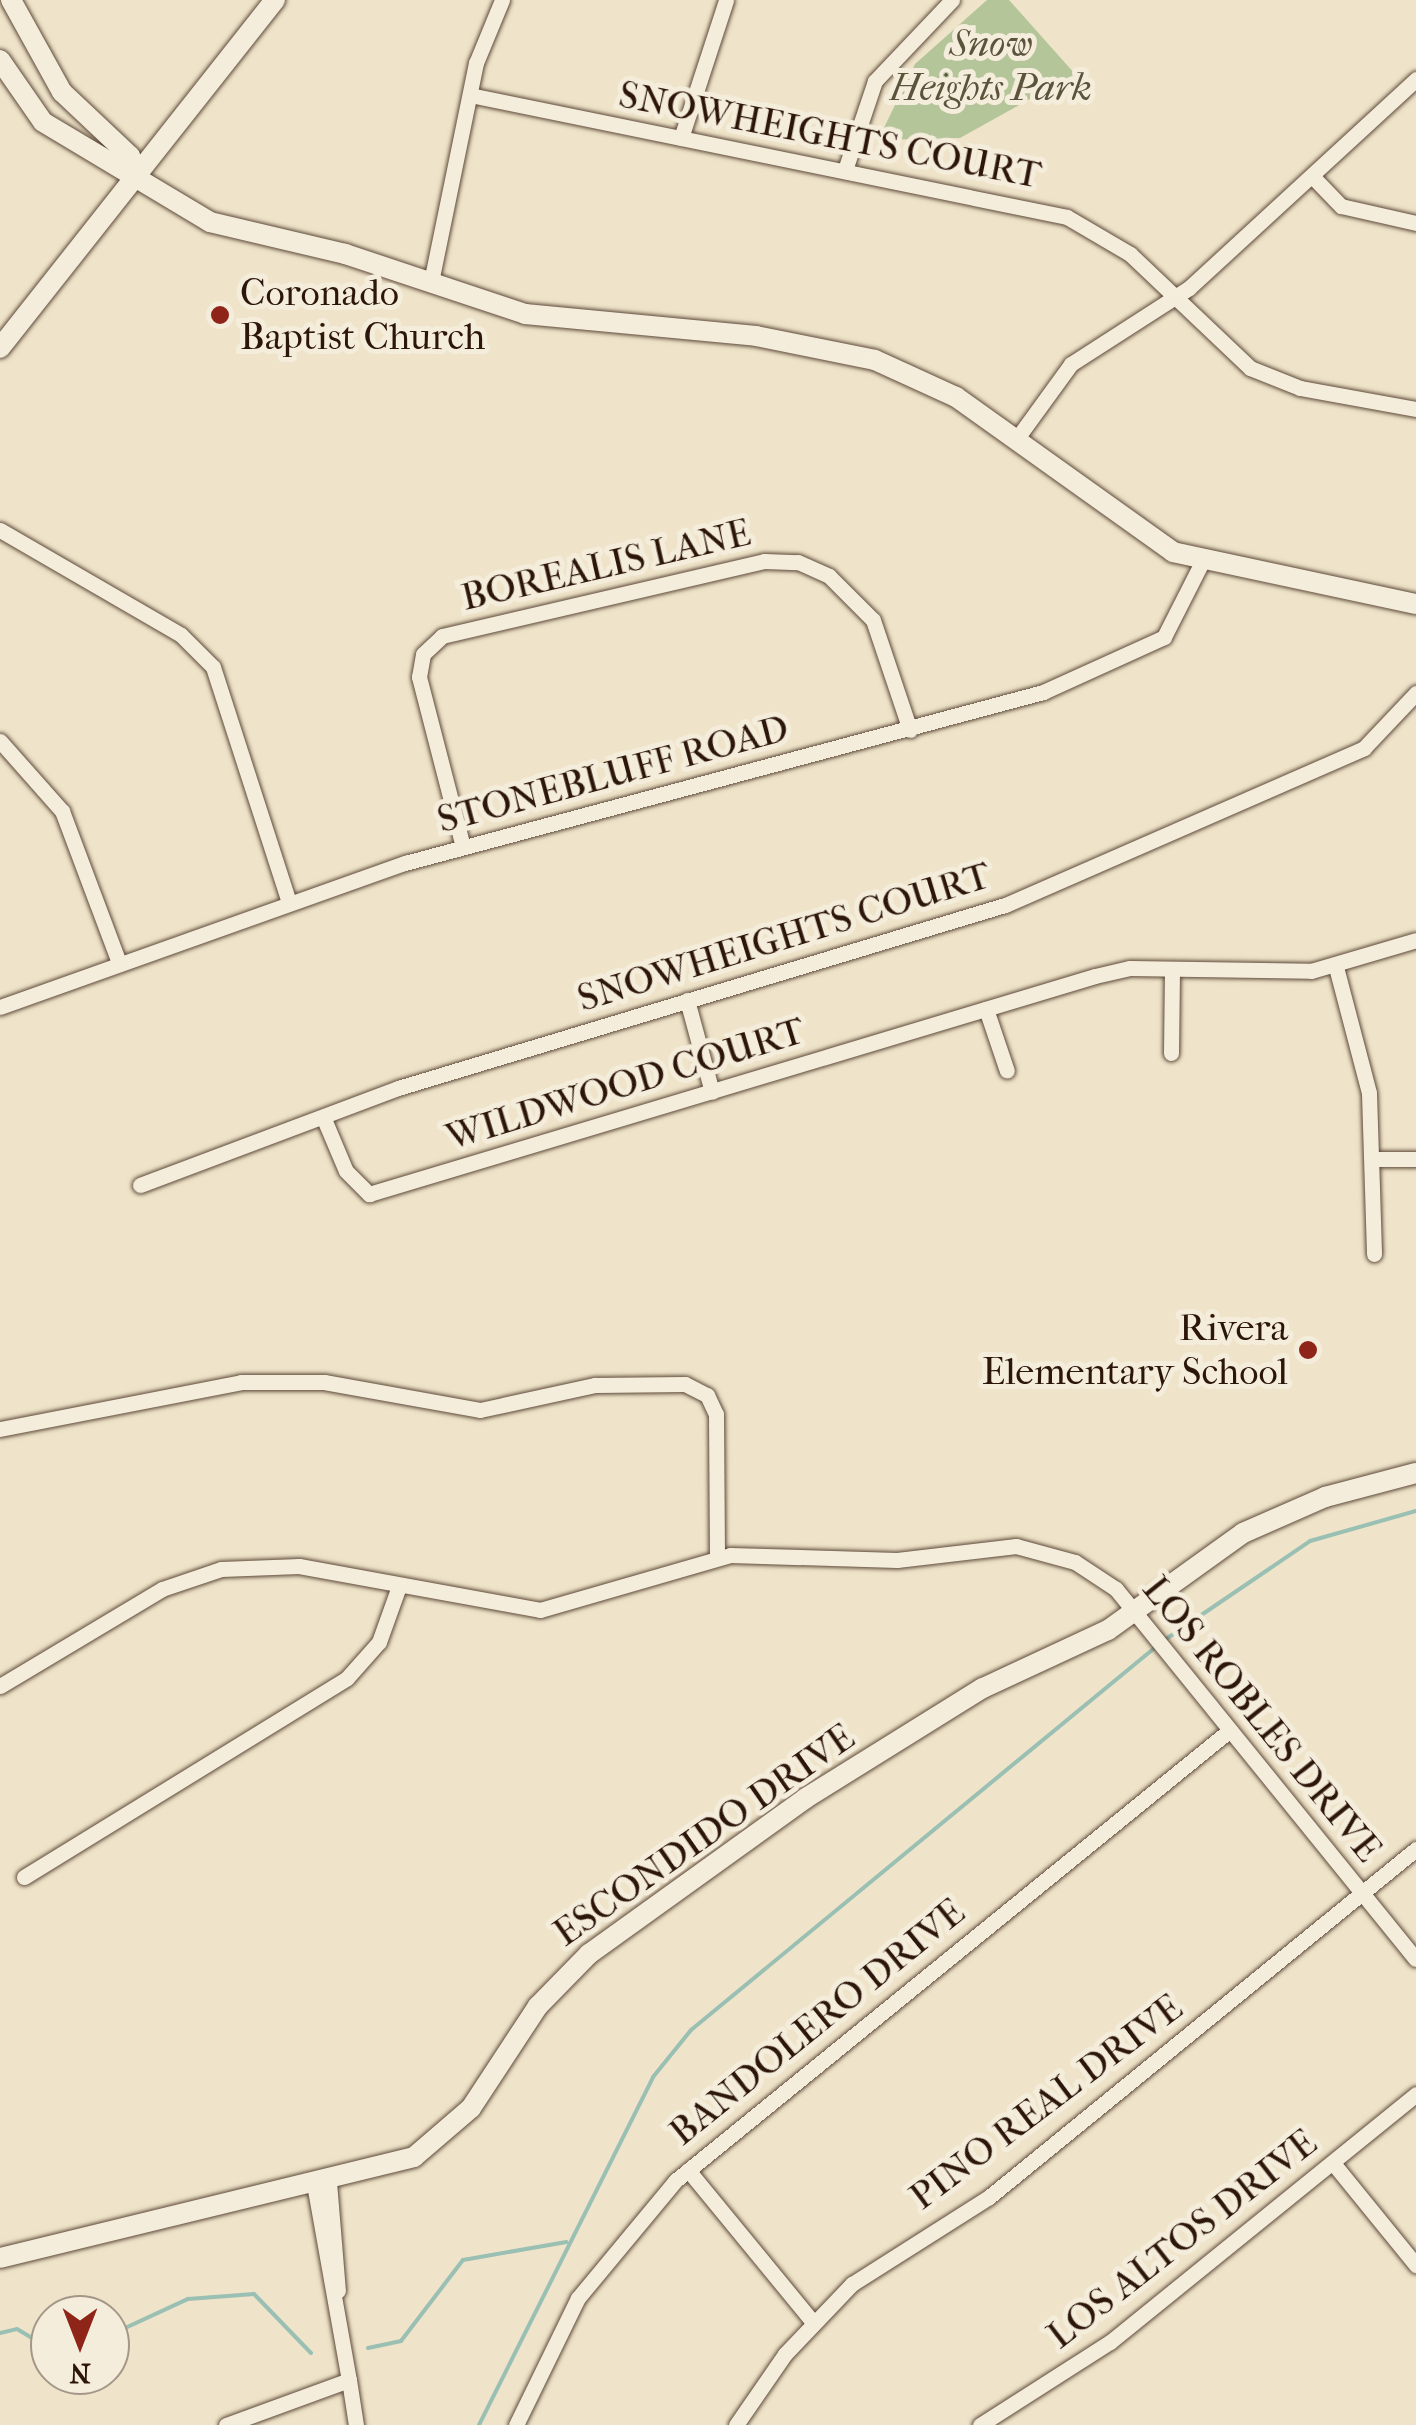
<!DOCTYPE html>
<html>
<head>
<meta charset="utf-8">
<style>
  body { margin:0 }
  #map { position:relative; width:1416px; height:2425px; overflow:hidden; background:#efe4c9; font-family:"IM FELL French Canon",serif }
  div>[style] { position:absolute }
  .green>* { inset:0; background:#b5c59a }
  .stream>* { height:4px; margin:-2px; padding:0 2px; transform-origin:2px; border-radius:2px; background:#9abfb3 }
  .roads { filter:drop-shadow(0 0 2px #5d4939) drop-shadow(0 0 2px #5d4939) }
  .street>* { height:15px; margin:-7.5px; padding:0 7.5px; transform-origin:7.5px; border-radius:7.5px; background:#f5eddc }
  .secondary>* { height:20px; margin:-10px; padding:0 10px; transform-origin:10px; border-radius:10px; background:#f5eddc }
  .dots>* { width:28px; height:28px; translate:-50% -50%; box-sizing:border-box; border:5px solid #f5eddc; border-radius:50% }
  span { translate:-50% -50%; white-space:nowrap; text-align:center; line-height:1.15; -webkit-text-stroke:10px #f5eddc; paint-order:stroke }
  .park-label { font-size:38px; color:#5c533c; font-style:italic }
  .street-label { font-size:38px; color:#2c1509 }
  .poi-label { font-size:38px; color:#2c1509 }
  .left { translate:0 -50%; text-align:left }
  .right { translate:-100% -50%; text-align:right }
  .north { position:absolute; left:30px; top:2295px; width:100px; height:100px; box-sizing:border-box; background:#f5eddc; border:2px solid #a59788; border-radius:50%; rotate:180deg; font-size:28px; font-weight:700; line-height:40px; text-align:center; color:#2c1509 }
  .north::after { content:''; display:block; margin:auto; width:35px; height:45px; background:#8f2418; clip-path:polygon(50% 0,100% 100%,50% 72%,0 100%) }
</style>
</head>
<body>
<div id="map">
  <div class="green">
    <i style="clip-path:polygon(987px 0,1009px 0,1075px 74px,960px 138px,878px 140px,915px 64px)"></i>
  </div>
  <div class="stream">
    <i style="left:1166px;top:1639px;width:174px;rotate:-34.2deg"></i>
    <i style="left:1310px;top:1541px;width:110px;rotate:-15.8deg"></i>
    <i style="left:0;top:2333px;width:17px;rotate:-13deg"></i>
    <i style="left:17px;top:2329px;width:39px;rotate:31deg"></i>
    <i style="left:110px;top:2335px;width:86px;rotate:-24.8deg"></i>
    <i style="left:188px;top:2299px;width:66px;rotate:-4.3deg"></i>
    <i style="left:254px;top:2294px;width:82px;rotate:46deg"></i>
    <i style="left:368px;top:2348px;width:34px;rotate:-12deg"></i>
    <i style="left:401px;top:2341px;width:102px;rotate:-52.6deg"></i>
    <i style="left:463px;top:2260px;width:105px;rotate:-9.9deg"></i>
    <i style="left:479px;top:2425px;width:389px;rotate:-63.4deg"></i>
    <i style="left:653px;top:2077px;width:60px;rotate:-51deg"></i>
    <i style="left:691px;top:2030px;width:605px;rotate:-39.5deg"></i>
  </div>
  <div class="roads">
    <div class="street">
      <i style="left:470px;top:95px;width:609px;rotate:11.55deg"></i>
      <i style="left:1067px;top:217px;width:73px;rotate:30.4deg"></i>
      <i style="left:1130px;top:254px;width:166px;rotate:43.5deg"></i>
      <i style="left:1250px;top:368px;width:54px;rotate:21.8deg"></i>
      <i style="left:1300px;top:388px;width:118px;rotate:10.3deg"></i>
      <i style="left:681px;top:138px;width:145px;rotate:-71.9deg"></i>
      <i style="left:845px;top:170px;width:94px;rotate:-71.4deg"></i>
      <i style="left:875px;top:81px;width:112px;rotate:-46.5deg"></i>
      <i style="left:1312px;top:176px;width:42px;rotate:46deg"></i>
      <i style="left:1341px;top:206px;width:77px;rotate:12.8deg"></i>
      <i style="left:431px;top:282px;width:224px;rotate:-78.4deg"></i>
      <i style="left:476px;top:63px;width:68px;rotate:-67.6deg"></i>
      <i style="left:1015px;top:441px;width:95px;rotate:-54deg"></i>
      <i style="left:1071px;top:364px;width:140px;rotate:-32.8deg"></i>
      <i style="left:1189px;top:288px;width:309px;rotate:-42.6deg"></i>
      <i style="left:0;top:530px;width:209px;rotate:30.1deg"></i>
      <i style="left:181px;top:635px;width:45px;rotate:45deg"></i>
      <i style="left:213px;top:667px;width:244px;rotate:72.1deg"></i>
      <i style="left:0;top:741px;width:94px;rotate:48.5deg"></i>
      <i style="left:62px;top:811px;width:162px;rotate:69.4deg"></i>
      <i style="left:463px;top:847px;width:176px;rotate:-104.5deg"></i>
      <i style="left:419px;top:677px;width:23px;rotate:-80deg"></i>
      <i style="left:423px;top:654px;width:26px;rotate:-43deg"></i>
      <i style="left:442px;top:636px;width:331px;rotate:-13.1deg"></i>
      <i style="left:764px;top:561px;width:34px;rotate:2deg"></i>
      <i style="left:798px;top:562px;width:34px;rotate:24deg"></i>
      <i style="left:829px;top:576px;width:62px;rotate:45deg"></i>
      <i style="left:873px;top:620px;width:116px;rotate:71.4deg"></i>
      <i style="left:1336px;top:967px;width:130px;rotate:75.3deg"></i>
      <i style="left:1369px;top:1093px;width:161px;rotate:88.2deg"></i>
      <i style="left:687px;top:1000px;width:95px;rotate:74.8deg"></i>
      <i style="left:0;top:1007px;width:430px;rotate:-19.6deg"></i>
      <i style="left:405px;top:863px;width:661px;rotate:-15deg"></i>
      <i style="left:1043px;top:692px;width:133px;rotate:-24.4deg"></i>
      <i style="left:1164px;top:637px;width:84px;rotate:-63.1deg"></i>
      <i style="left:986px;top:1009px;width:65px;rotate:71.3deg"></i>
      <i style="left:1171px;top:1053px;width:83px;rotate:-89.3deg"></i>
      <i style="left:324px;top:1119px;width:56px;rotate:67.1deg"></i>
      <i style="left:346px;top:1171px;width:33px;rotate:45deg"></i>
      <i style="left:369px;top:1194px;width:758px;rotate:-16.71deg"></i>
      <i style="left:1095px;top:976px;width:36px;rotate:-13deg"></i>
      <i style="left:1130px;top:968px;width:181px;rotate:0.9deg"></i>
      <i style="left:1311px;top:971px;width:109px;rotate:-16.4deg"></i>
      <i style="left:1374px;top:1159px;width:42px"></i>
      <i style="left:140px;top:1185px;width:276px;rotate:-20.6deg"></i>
      <i style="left:398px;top:1088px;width:634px;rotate:-16.78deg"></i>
      <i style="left:1005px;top:905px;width:392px;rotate:-23.6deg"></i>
      <i style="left:1364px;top:748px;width:76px;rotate:-46.6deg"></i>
      <i style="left:0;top:1429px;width:246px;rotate:-11deg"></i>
      <i style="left:241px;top:1382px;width:83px"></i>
      <i style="left:324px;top:1382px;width:158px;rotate:10.2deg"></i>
      <i style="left:480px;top:1410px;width:118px;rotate:-12.3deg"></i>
      <i style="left:595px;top:1385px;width:90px;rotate:-0.6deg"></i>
      <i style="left:685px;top:1384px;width:25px;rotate:27deg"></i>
      <i style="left:707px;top:1395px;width:21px;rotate:65deg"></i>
      <i style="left:716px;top:1414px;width:144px;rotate:89.6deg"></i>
      <i style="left:0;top:1686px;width:189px;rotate:-30.9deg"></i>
      <i style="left:162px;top:1589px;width:62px;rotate:-18.7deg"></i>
      <i style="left:221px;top:1569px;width:78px;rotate:-2.2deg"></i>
      <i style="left:299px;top:1566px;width:245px;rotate:10.3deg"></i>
      <i style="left:540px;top:1610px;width:198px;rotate:-16.1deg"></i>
      <i style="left:730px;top:1555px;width:167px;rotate:1.7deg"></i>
      <i style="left:897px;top:1560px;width:120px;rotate:-6.7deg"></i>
      <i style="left:1016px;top:1546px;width:61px;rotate:15.2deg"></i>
      <i style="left:1075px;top:1562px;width:49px;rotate:33.4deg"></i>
      <i style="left:1116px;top:1589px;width:476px;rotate:51deg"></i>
      <i style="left:24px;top:1877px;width:379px;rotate:-31.6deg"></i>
      <i style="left:347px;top:1678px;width:48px;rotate:-48.4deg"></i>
      <i style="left:379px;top:1642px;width:59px;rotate:-70.3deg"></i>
      <i style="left:1333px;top:2163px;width:132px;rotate:50.9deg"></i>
      <i style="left:688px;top:2170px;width:195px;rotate:50.6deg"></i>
      <i style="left:329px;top:2182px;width:109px;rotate:85.3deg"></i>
      <i style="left:314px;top:2184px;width:199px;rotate:79.9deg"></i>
      <i style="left:226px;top:2425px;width:131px;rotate:-20.1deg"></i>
      <i style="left:349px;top:2380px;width:46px;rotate:81.2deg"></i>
      <i style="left:516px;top:2425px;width:141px;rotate:-64deg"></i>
      <i style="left:578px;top:2298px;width:152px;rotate:-50.3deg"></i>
      <i style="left:675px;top:2181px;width:715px;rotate:-39.1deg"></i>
      <i style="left:736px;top:2425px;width:86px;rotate:-55.4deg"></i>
      <i style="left:785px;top:2354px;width:97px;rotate:-46.3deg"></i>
      <i style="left:852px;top:2284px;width:162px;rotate:-32.4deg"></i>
      <i style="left:989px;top:2197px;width:551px;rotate:-39.18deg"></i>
      <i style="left:980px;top:2425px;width:154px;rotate:-32.6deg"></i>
      <i style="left:1110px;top:2342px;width:394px;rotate:-39deg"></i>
    </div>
    <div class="secondary">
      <i style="left:11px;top:0;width:105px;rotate:61deg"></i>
      <i style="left:62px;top:92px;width:93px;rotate:43.3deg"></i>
      <i style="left:130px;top:156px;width:21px;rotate:79deg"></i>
      <i style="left:0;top:60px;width:75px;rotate:55.3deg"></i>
      <i style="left:43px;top:122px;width:195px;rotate:30.9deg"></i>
      <i style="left:210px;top:222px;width:139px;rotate:13.3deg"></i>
      <i style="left:345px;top:254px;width:190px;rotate:18.4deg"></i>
      <i style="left:525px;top:314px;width:232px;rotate:5.4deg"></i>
      <i style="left:756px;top:336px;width:121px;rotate:11.4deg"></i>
      <i style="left:875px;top:360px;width:89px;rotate:24.6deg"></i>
      <i style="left:956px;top:397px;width:267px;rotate:35.5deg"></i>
      <i style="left:1173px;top:552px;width:249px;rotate:12.1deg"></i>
      <i style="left:0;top:348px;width:444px;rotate:-51.7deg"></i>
      <i style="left:0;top:2258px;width:426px;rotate:-13.7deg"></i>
      <i style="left:414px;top:2157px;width:75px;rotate:-40.7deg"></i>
      <i style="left:471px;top:2108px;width:122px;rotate:-56.7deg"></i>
      <i style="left:538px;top:2006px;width:73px;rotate:-45.6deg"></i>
      <i style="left:589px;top:1954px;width:267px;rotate:-35.7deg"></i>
      <i style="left:806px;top:1798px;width:208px;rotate:-31.9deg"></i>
      <i style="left:983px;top:1688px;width:138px;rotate:-24.9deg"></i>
      <i style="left:1108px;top:1630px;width:166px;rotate:-35.7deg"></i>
      <i style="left:1243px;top:1533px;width:90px;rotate:-23.7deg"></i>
      <i style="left:1325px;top:1497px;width:94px;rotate:-14.8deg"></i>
    </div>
  </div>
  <div class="dots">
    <i style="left:220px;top:315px;background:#8f2418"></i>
    <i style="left:1308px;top:1350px;background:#8f2418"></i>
  </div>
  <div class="park-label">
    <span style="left:991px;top:66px">Snow<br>Heights Park</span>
  </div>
  <div class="street-label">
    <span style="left:830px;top:135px;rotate:11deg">SNOWHEIGHTS COURT</span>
    <span style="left:606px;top:565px;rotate:-13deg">BOREALIS LANE</span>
    <span style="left:613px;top:774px;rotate:-15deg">STONEBLUFF ROAD</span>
    <span style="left:784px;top:937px;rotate:-17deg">SNOWHEIGHTS COURT</span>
    <span style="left:625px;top:1084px;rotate:-17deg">WILDWOOD COURT</span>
    <span style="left:1262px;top:1719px;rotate:51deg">LOS ROBLES DRIVE</span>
    <span style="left:704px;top:1835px;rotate:-35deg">ESCONDIDO DRIVE</span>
    <span style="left:817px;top:2022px;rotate:-39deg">BANDOLERO DRIVE</span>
    <span style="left:1046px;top:2102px;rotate:-37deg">PINO REAL DRIVE</span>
    <span style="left:1182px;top:2239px;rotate:-38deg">LOS ALTOS DRIVE</span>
  </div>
  <div class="poi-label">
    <span class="left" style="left:240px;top:315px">Coronado<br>Baptist Church</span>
    <span class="right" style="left:1288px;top:1350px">Rivera<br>Elementary School</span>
  </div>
  <div class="north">N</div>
</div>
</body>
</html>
